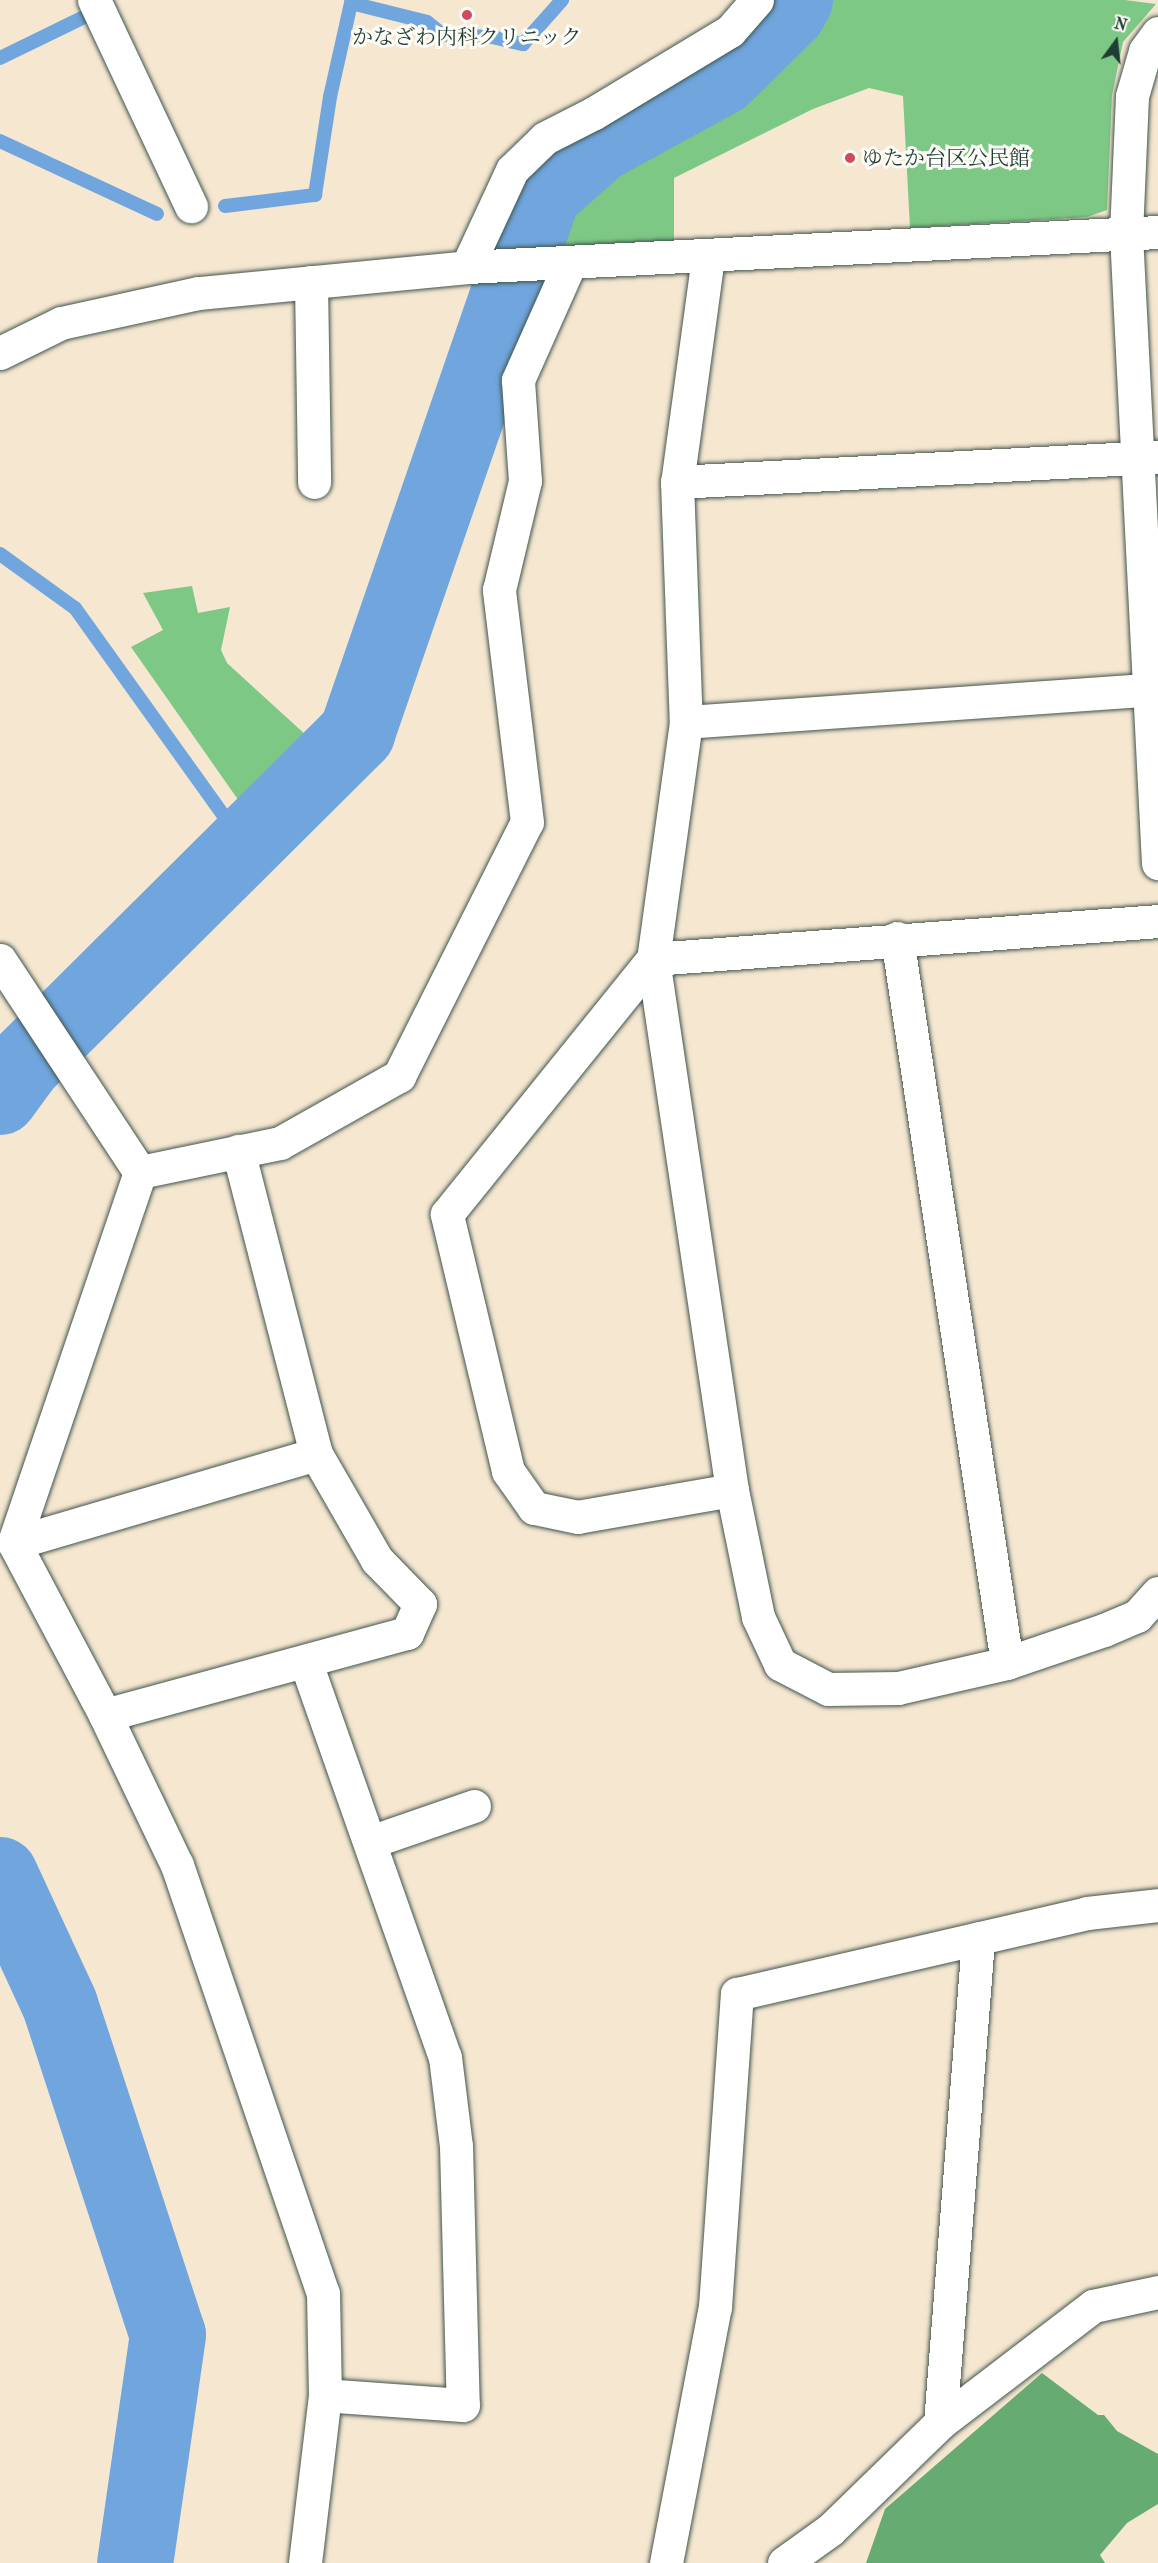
<!DOCTYPE html>
<html>
<head>
<meta charset="utf-8">
<style>
  body { margin:0 }
  #map { position:relative; width:1158px; height:2563px; overflow:hidden; background:#f6e7d1; font-family:"IM FELL French Canon","Noto Serif JP",serif }
  div>[style] { position:absolute }
  .green>* { inset:0; background:#7ec885 }
  .forest>* { inset:0; background:#66ac72 }
  .stream>* { height:14px; margin:-7px; padding:0 7px; transform-origin:7px; border-radius:7px; background:#70a5dd }
  .river>* { height:76px; margin:-38px; padding:0 38px; transform-origin:38px; border-radius:38px; background:#70a5dd }
  .roads { filter:drop-shadow(0 0 2px #3f564c) drop-shadow(0 0 2px #3f564c) }
  .minor>* { height:33px; margin:-16.5px; padding:0 16.5px; transform-origin:16.5px; border-radius:16.5px; background:#fff }
  .dots>* { width:16px; height:16px; translate:-50% -50%; box-sizing:border-box; border:3px solid #fdfcf7; border-radius:50% }
  span { translate:-50% -50%; white-space:nowrap; text-align:center; line-height:1.15; -webkit-text-stroke:6px #fdfcf7; paint-order:stroke }
  .poi-label { font-size:21px; color:#1f3d34 }
  .left { translate:0 -50%; text-align:left }
  .north { position:absolute; left:1086px; top:12px; width:60px; height:60px; -webkit-text-stroke:4px #fdfcf7; paint-order:stroke; rotate:15deg; font-size:16px; font-weight:700; line-height:24px; text-align:center; color:#1f3d34 }
  .north::after { content:''; display:block; margin:auto; width:21px; height:27px; background:#1f3d34; clip-path:polygon(50% 0,100% 100%,50% 72%,0 100%) }
</style>
</head>
<body>
<div id="map">
  <div class="green">
    <i style="clip-path:polygon(830px 0,1125px 0,1156px 4px,1123px 42px,1112px 95px,1107px 210px,1087px 217px,910px 228px,903px 96px,869px 88px,813px 109px,674px 178px,674px 241px,537px 248px,558px 208px,596px 176px,755px 84px,804px 44px)"></i>
    <i style="clip-path:polygon(192px 586px,198px 613px,230px 607px,221px 650px,227px 663px,318px 746px,265px 806px,246px 811px,131px 647px,163px 630px,143px 593px)"></i>
  </div>
  <div class="forest">
    <i style="clip-path:polygon(1042px 2373px,1098px 2415px,1104px 2415px,1117px 2431px,1158px 2454px,1158px 2504px,1127px 2523px,1100px 2555px,1105px 2563px,866px 2563px,885px 2509px)"></i>
  </div>
  <div class="stream">
    <i style="left:0;top:58px;width:91px;rotate:-26deg"></i>
    <i style="left:0;top:141px;width:173px;rotate:24.9deg"></i>
    <i style="left:225px;top:206px;width:91px;rotate:-7deg"></i>
    <i style="left:315px;top:195px;width:99px;rotate:-81.3deg"></i>
    <i style="left:330px;top:97px;width:96px;rotate:-77.4deg"></i>
    <i style="left:351px;top:3px;width:78px;rotate:14deg"></i>
    <i style="left:427px;top:22px;width:21px;rotate:39deg"></i>
    <i style="left:443px;top:35px;width:49px;rotate:2.3deg"></i>
    <i style="left:492px;top:37px;width:32px;rotate:13deg"></i>
    <i style="left:523px;top:44px;width:59px;rotate:-48.4deg"></i>
    <i style="left:0;top:554px;width:92px;rotate:35.8deg"></i>
    <i style="left:75px;top:608px;width:290px;rotate:54.4deg"></i>
  </div>
  <div class="river">
    <i style="left:0;top:1097px;width:41px;rotate:-54deg"></i>
    <i style="left:24px;top:1064px;width:470px;rotate:-44.8deg"></i>
    <i style="left:357px;top:733px;width:570px;rotate:-70.96deg"></i>
    <i style="left:543px;top:194px;width:74px;rotate:-41.7deg"></i>
    <i style="left:598px;top:145px;width:141px;rotate:-28.7deg"></i>
    <i style="left:722px;top:77px;width:93px;rotate:-44.6deg"></i>
    <i style="left:788px;top:12px;width:14px;rotate:-60deg"></i>
    <i style="left:0;top:1875px;width:143px;rotate:65.2deg"></i>
    <i style="left:60px;top:2005px;width:347px;rotate:71.9deg"></i>
    <i style="left:168px;top:2335px;width:230px;rotate:98.2deg"></i>
  </div>
  <div class="roads">
    <div class="minor">
      <i style="left:94px;top:0;width:228px;rotate:64.8deg"></i>
      <i style="left:1158px;top:33px;width:22px;rotate:126deg"></i>
      <i style="left:1145px;top:51px;width:47px;rotate:106.1deg"></i>
      <i style="left:1132px;top:96px;width:138px;rotate:92.5deg"></i>
      <i style="left:1126px;top:234px;width:630px;rotate:87.09deg"></i>
      <i style="left:708px;top:257px;width:227px;rotate:97.8deg"></i>
      <i style="left:677px;top:482px;width:240px;rotate:87.9deg"></i>
      <i style="left:686px;top:722px;width:239px;rotate:97.9deg"></i>
      <i style="left:653px;top:959px;width:537px;rotate:81.54deg"></i>
      <i style="left:732px;top:1490px;width:130px;rotate:78.4deg"></i>
      <i style="left:758px;top:1617px;width:52px;rotate:64.9deg"></i>
      <i style="left:780px;top:1664px;width:54px;rotate:27.5deg"></i>
      <i style="left:828px;top:1689px;width:70px;rotate:-0.8deg"></i>
      <i style="left:898px;top:1688px;width:112px;rotate:-12.9deg"></i>
      <i style="left:1007px;top:1663px;width:102px;rotate:-18.8deg"></i>
      <i style="left:1104px;top:1630px;width:36px;rotate:-23deg"></i>
      <i style="left:1137px;top:1616px;width:31px;rotate:-48deg"></i>
      <i style="left:467px;top:267px;width:107px;rotate:-65.1deg"></i>
      <i style="left:512px;top:170px;width:46px;rotate:-44.1deg"></i>
      <i style="left:545px;top:138px;width:55px;rotate:-27deg"></i>
      <i style="left:594px;top:113px;width:159px;rotate:-31.1deg"></i>
      <i style="left:730px;top:31px;width:41px;rotate:-48.9deg"></i>
      <i style="left:311px;top:282px;width:200px;rotate:89.1deg"></i>
      <i style="left:0;top:353px;width:68px;rotate:-26.2deg"></i>
      <i style="left:61px;top:323px;width:141px;rotate:-12.3deg"></i>
      <i style="left:199px;top:293px;width:269px;rotate:-5.5deg"></i>
      <i style="left:467px;top:267px;width:692px;rotate:-2.9deg"></i>
      <i style="left:677px;top:482px;width:482px;rotate:-3deg"></i>
      <i style="left:686px;top:722px;width:473px;rotate:-4deg"></i>
      <i style="left:897px;top:938px;width:733px;rotate:81.37deg"></i>
      <i style="left:0;top:960px;width:254px;rotate:56.6deg"></i>
      <i style="left:140px;top:1172px;width:392px;rotate:108.8deg"></i>
      <i style="left:14px;top:1543px;width:195px;rotate:62.1deg"></i>
      <i style="left:105px;top:1715px;width:166px;rotate:64.4deg"></i>
      <i style="left:177px;top:1865px;width:452px;rotate:71.2deg"></i>
      <i style="left:323px;top:2293px;width:102px;rotate:88.9deg"></i>
      <i style="left:325px;top:2395px;width:169px;rotate:96.8deg"></i>
      <i style="left:140px;top:1172px;width:143px;rotate:-11.7deg"></i>
      <i style="left:280px;top:1143px;width:137px;rotate:-29.4deg"></i>
      <i style="left:399px;top:1076px;width:284px;rotate:-63.3deg"></i>
      <i style="left:527px;top:822px;width:234px;rotate:-96.9deg"></i>
      <i style="left:499px;top:590px;width:112px;rotate:-76.6deg"></i>
      <i style="left:525px;top:481px;width:101px;rotate:-94deg"></i>
      <i style="left:518px;top:380px;width:128px;rotate:-66deg"></i>
      <i style="left:732px;top:1490px;width:156px;rotate:170.1deg"></i>
      <i style="left:578px;top:1517px;width:45px;rotate:-168.4deg"></i>
      <i style="left:534px;top:1508px;width:45px;rotate:-125.1deg"></i>
      <i style="left:508px;top:1471px;width:264px;rotate:-103.4deg"></i>
      <i style="left:447px;top:1214px;width:328px;rotate:-51.1deg"></i>
      <i style="left:653px;top:959px;width:506px;rotate:-4.3deg"></i>
      <i style="left:14px;top:1543px;width:315px;rotate:-16.4deg"></i>
      <i style="left:306px;top:1663px;width:418px;rotate:70.6deg"></i>
      <i style="left:445px;top:2057px;width:90px;rotate:83deg"></i>
      <i style="left:456px;top:2146px;width:259px;rotate:88.5deg"></i>
      <i style="left:463px;top:2405px;width:138px;rotate:-175.9deg"></i>
      <i style="left:105px;top:1715px;width:313px;rotate:-15.2deg"></i>
      <i style="left:407px;top:1633px;width:32px;rotate:-66deg"></i>
      <i style="left:420px;top:1604px;width:62px;rotate:-134.3deg"></i>
      <i style="left:377px;top:1560px;width:122px;rotate:-119.9deg"></i>
      <i style="left:316px;top:1454px;width:313px;rotate:-104.4deg"></i>
      <i style="left:370px;top:1842px;width:110px;rotate:-19.1deg"></i>
      <i style="left:940px;top:2423px;width:486px;rotate:-85.5deg"></i>
      <i style="left:666px;top:2563px;width:261px;rotate:-79.2deg"></i>
      <i style="left:715px;top:2307px;width:314px;rotate:-86deg"></i>
      <i style="left:737px;top:1994px;width:359px;rotate:-13deg"></i>
      <i style="left:1087px;top:1913px;width:71px;rotate:-6.4deg"></i>
      <i style="left:784px;top:2563px;width:57px;rotate:-35.7deg"></i>
      <i style="left:830px;top:2530px;width:153px;rotate:-44.2deg"></i>
      <i style="left:940px;top:2423px;width:193px;rotate:-37.4deg"></i>
      <i style="left:1093px;top:2306px;width:66px;rotate:-12.2deg"></i>
    </div>
  </div>
  <div class="dots">
    <i style="left:467px;top:15px;background:#d1495b"></i>
    <i style="left:850px;top:158px;background:#d1495b"></i>
  </div>
  <div class="poi-label">
    <span style="left:467px;top:37px">かなざわ内科クリニック</span>
    <span class="left" style="left:862px;top:158px">ゆたか台区公民館</span>
  </div>
  <div class="north">N</div>
</div>
</body>
</html>
